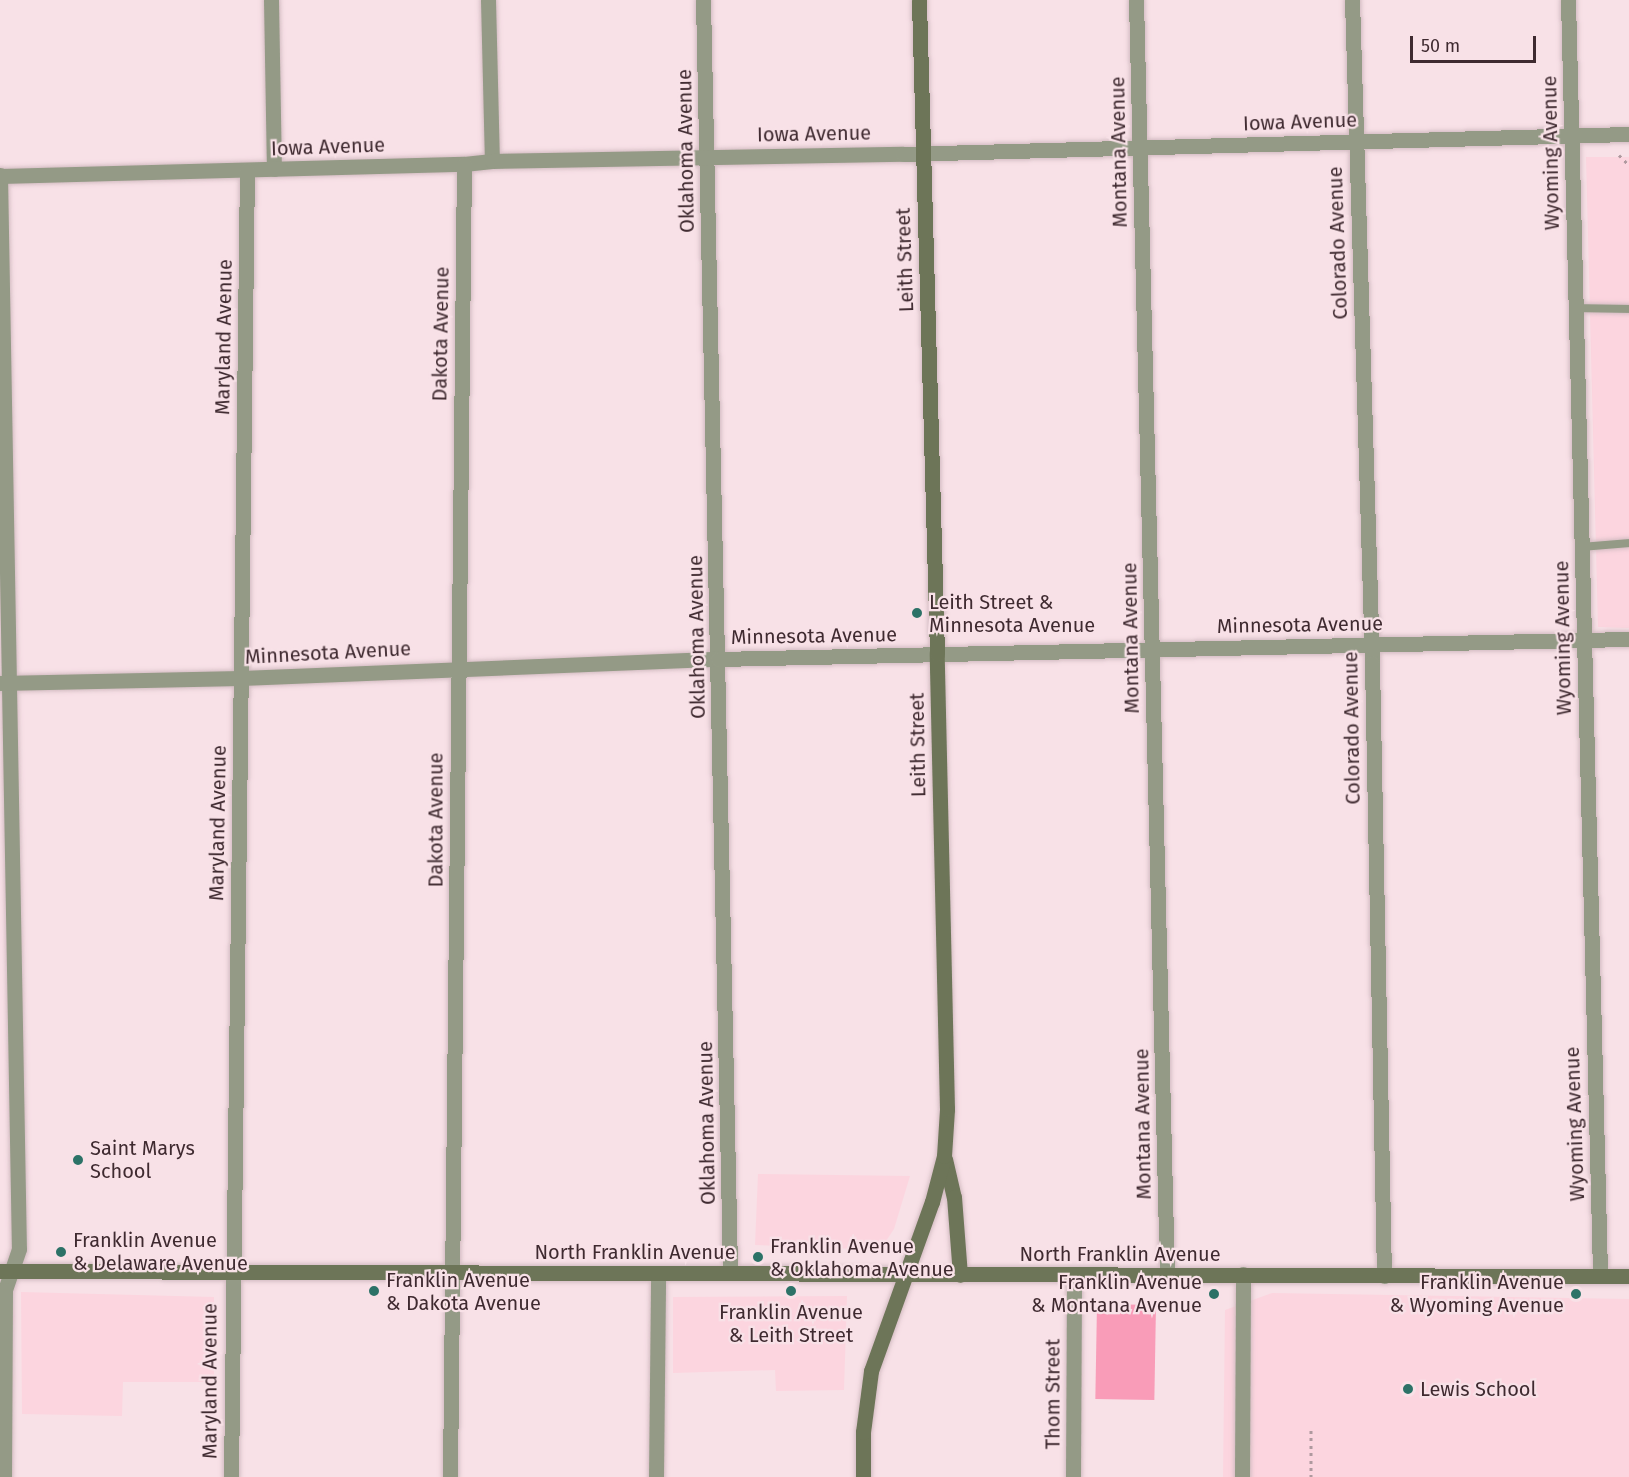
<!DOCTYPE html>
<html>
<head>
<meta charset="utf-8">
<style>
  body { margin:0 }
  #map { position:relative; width:1629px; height:1477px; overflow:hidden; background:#f8e1e7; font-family:"Fira Sans",sans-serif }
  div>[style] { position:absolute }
  .built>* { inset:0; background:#fcd5df }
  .building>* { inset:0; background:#f99cb8; transform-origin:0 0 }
  .path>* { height:3px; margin-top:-1.5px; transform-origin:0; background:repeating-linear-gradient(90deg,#af999f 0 3px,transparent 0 7.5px) }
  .roads { filter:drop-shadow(0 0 2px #d3bcc2) drop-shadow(0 0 2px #d3bcc2) }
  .lane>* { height:8px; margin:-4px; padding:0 4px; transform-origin:4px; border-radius:4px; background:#949a86 }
  .street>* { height:15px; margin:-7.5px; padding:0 7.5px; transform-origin:7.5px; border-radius:7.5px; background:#949a86 }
  .secondary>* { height:15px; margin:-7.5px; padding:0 7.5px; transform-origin:7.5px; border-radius:7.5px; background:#6d7558 }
  .dots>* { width:16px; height:16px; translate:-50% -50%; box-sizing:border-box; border:3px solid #f8e1e7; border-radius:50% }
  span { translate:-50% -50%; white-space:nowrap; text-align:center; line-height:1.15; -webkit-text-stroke:4.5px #f8e1e7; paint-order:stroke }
  .street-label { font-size:20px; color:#3f2a30 }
  .poi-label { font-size:20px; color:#3f2a30 }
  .left { translate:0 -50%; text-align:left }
  .right { translate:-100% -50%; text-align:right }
  .scale { position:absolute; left:1410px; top:36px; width:126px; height:27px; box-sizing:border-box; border:3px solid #3f2a30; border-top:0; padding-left:8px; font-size:18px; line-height:21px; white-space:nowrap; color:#3f2a30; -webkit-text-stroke:4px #f8e1e7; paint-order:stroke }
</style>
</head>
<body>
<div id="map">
  <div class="built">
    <i style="clip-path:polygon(1586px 157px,1629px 157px,1629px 628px,1598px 627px)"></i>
    <i style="clip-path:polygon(758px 1174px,910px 1176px,894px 1229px,880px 1250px,755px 1245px)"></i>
    <i style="clip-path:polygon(21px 1292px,214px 1297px,214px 1382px,123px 1382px,122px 1416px,22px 1414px)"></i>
    <i style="clip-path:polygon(1272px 1293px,1629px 1299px,1629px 1477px,1223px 1477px,1225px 1310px)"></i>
    <i style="clip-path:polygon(847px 1296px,844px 1390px,776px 1391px,775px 1370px,673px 1373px,673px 1297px)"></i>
  </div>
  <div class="building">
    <i style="left:1097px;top:1304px;width:59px;height:95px;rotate:1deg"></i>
  </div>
  <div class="path">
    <i style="left:1619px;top:155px;width:14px;rotate:45deg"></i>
    <i style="left:1311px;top:1430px;width:47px;rotate:90deg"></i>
  </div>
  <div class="roads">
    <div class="lane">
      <i style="left:1575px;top:308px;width:54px;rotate:1.1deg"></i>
      <i style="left:1582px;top:547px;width:47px;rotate:-4.9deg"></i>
    </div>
    <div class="street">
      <i style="left:271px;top:0;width:169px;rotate:89deg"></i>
      <i style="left:488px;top:0;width:161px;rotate:88.6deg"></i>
      <i style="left:703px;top:0;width:1273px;rotate:88.78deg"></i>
      <i style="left:1136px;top:0;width:1274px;rotate:88.61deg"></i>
      <i style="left:1352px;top:0;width:663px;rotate:88.27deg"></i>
      <i style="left:1372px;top:663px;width:613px;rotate:88.88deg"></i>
      <i style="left:1568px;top:0;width:1276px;rotate:88.56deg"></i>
      <i style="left:0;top:175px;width:1074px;rotate:88.99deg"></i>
      <i style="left:19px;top:1249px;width:43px;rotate:108.9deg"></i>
      <i style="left:5px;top:1290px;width:187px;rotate:90.3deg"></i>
      <i style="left:0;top:176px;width:464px;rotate:-1.5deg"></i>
      <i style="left:464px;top:164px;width:28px;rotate:-6deg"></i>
      <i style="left:492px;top:161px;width:411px;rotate:-1deg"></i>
      <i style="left:903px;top:154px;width:726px;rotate:-1.58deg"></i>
      <i style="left:0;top:683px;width:241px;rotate:-1.2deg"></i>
      <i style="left:241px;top:678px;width:477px;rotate:-2.3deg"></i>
      <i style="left:718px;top:659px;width:911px;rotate:-1.26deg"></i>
      <i style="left:231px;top:1477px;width:1307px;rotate:-89.3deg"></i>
      <i style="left:450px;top:1477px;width:1313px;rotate:-89.39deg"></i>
      <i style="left:656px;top:1477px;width:204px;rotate:-89.4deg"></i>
      <i style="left:1073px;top:1477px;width:202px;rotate:-89.7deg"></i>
      <i style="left:1242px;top:1477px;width:203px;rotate:-89.7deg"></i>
    </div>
    <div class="secondary">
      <i style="left:945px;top:1159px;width:39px;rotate:77deg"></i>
      <i style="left:954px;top:1197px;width:78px;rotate:85.6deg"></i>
      <i style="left:0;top:1271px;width:1629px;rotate:0.18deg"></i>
      <i style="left:863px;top:1477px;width:45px;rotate:-90deg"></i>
      <i style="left:863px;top:1432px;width:62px;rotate:-82.5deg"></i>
      <i style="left:871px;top:1371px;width:180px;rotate:-70.2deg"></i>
      <i style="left:932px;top:1202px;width:48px;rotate:-75.4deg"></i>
      <i style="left:944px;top:1156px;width:47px;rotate:-86.3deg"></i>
      <i style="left:947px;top:1109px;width:455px;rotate:-91.3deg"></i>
      <i style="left:937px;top:654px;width:654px;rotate:-91.58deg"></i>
    </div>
  </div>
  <div class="dots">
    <i style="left:917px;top:613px;background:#2c7267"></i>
    <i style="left:78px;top:1160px;background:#2c7267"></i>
    <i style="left:61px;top:1252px;background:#2c7267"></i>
    <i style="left:758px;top:1257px;background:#2c7267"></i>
    <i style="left:374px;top:1291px;background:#2c7267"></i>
    <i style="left:791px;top:1291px;background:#2c7267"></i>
    <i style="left:1214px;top:1294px;background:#2c7267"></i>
    <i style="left:1576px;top:1294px;background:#2c7267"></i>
    <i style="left:1408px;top:1389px;background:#2c7267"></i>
  </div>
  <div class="street-label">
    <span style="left:1300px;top:122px;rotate:-2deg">Iowa Avenue</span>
    <span style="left:814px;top:134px;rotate:-1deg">Iowa Avenue</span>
    <span style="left:328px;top:147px;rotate:-2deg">Iowa Avenue</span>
    <span style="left:686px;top:151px;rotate:-91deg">Oklahoma Avenue</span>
    <span style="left:1119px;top:152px;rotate:-91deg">Montana Avenue</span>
    <span style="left:1551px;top:153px;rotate:-91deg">Wyoming Avenue</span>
    <span style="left:1338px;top:243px;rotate:-92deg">Colorado Avenue</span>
    <span style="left:905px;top:260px;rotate:-92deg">Leith Street</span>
    <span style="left:441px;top:334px;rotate:-89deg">Dakota Avenue</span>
    <span style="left:224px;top:337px;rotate:-89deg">Maryland Avenue</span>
    <span style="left:1300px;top:625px;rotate:-1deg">Minnesota Avenue</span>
    <span style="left:814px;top:636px;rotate:-1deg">Minnesota Avenue</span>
    <span style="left:697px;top:637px;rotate:-91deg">Oklahoma Avenue</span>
    <span style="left:1131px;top:638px;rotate:-91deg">Montana Avenue</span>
    <span style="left:1563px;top:638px;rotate:-91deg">Wyoming Avenue</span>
    <span style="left:328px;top:653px;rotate:-3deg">Minnesota Avenue</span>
    <span style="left:1352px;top:728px;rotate:-91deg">Colorado Avenue</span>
    <span style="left:918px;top:745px;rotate:-91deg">Leith Street</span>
    <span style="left:436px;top:820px;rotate:-90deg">Dakota Avenue</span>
    <span style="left:218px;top:823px;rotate:-89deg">Maryland Avenue</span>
    <span style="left:707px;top:1123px;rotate:-91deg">Oklahoma Avenue</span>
    <span style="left:1143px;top:1124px;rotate:-91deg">Montana Avenue</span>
    <span style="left:1575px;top:1124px;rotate:-92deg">Wyoming Avenue</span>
    <span style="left:635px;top:1252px">North Franklin Avenue</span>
    <span style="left:1120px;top:1254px">North Franklin Avenue</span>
    <span style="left:210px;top:1381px;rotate:-90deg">Maryland Avenue</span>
    <span style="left:1053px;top:1394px;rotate:-90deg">Thom Street</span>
  </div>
  <div class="poi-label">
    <span class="left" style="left:929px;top:614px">Leith Street &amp;<br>Minnesota Avenue</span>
    <span class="left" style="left:90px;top:1160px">Saint Marys<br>School</span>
    <span class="left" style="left:73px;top:1252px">Franklin Avenue<br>&amp; Delaware Avenue</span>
    <span class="left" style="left:770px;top:1258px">Franklin Avenue<br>&amp; Oklahoma Avenue</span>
    <span class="left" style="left:386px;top:1292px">Franklin Avenue<br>&amp; Dakota Avenue</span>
    <span class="right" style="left:1202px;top:1294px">Franklin Avenue<br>&amp; Montana Avenue</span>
    <span class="right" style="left:1564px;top:1294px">Franklin Avenue<br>&amp; Wyoming Avenue</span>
    <span style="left:791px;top:1324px">Franklin Avenue<br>&amp; Leith Street</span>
    <span class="left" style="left:1420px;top:1389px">Lewis School</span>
  </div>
  <div class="scale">50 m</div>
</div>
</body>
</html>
